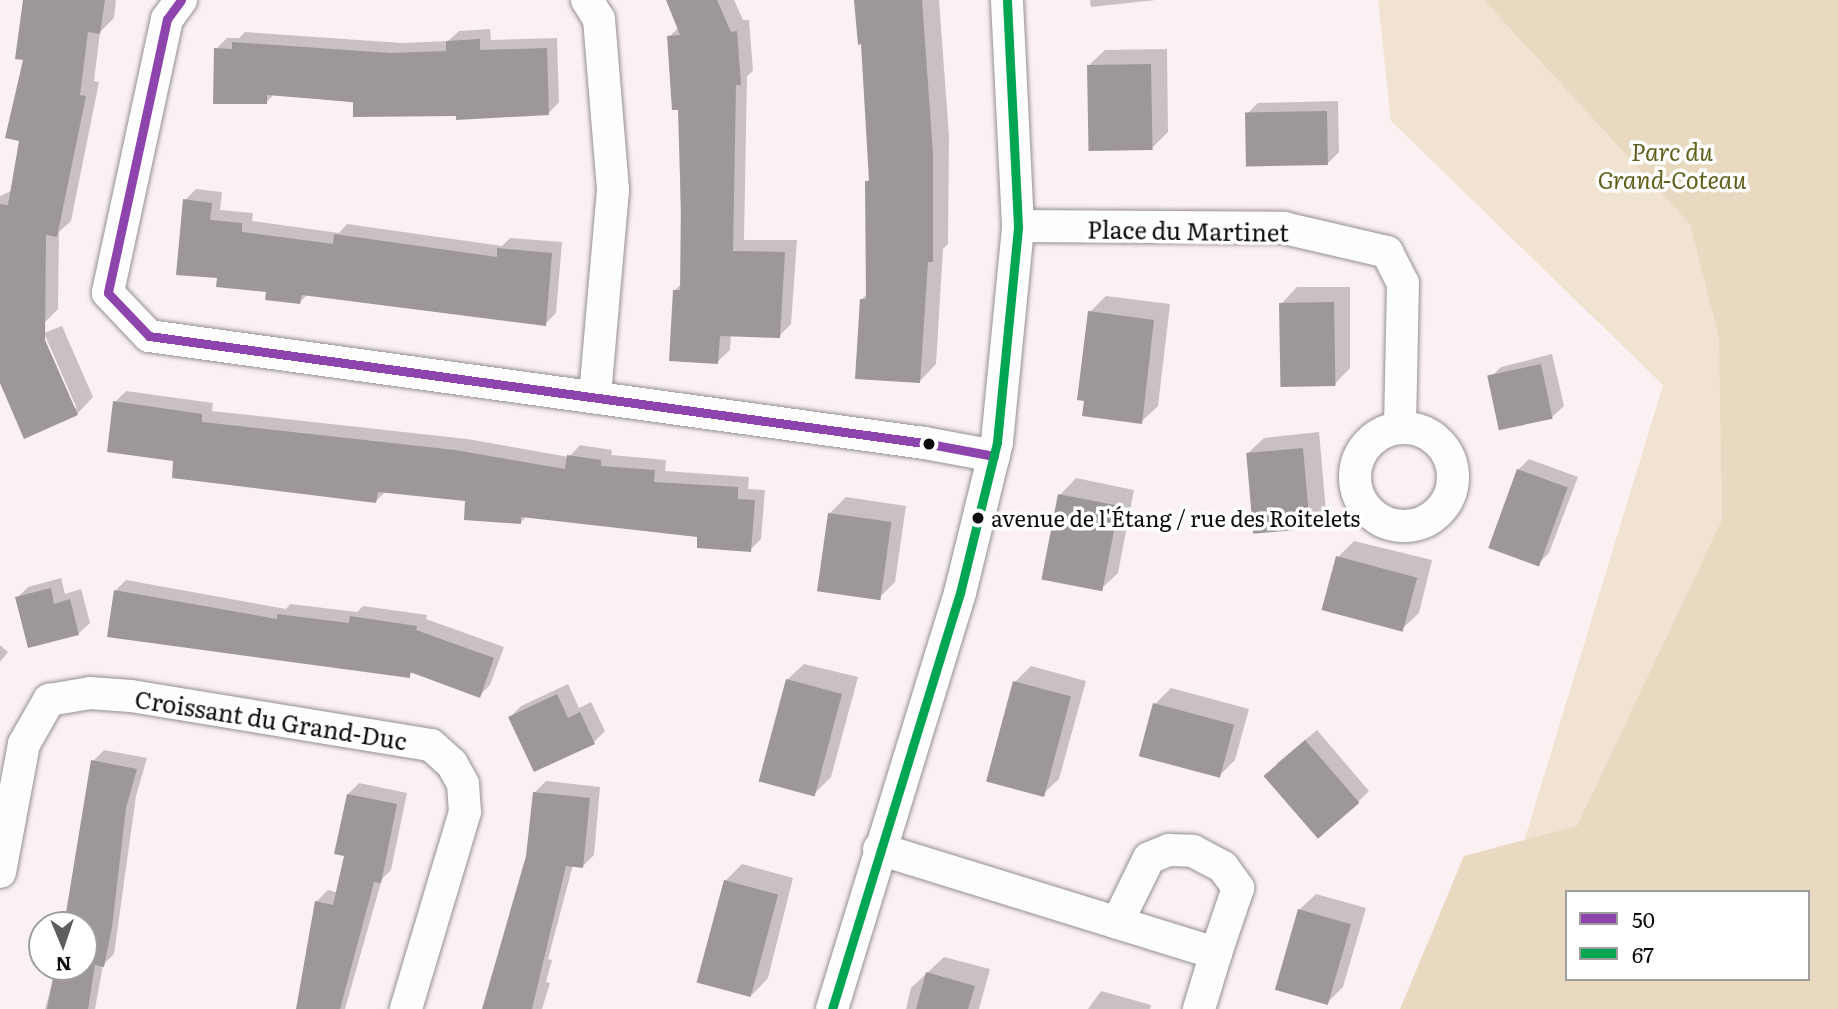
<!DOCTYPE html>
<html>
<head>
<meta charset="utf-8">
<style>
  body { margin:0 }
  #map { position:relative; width:1838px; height:1009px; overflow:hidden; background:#fbf1f2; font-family:Literata,serif }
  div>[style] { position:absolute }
  .green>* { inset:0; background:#f1e3d2 }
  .forest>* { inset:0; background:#e8d9c0 }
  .shadow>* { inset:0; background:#0003 }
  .building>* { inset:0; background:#9e9798; transform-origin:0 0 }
  .roads { filter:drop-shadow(0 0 2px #949090) drop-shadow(0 0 2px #949090) }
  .street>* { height:32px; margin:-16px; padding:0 16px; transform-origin:16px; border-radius:16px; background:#fefdfd }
  .street>.ring { margin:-16px; padding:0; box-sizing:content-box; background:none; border:32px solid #fefdfd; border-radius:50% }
  .bus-1>* { height:9px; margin:-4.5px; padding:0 4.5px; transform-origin:4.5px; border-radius:4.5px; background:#8e44ad }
  .bus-2>* { height:9px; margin:-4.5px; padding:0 4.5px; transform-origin:4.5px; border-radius:4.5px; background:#00a651 }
  .dots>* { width:19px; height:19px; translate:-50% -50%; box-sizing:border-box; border:4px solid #fff; border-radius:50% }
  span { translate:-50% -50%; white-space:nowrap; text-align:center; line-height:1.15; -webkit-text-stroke:7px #fff; paint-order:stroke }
  .bus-label { font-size:22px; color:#0d0d0d }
  .left { translate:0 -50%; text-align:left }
  .park-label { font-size:24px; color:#63601e; font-style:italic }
  .street-label { font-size:24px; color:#0d0d0d }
  .legend { position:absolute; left:1565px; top:890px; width:245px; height:91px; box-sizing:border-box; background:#fff; border:2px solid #9e9e9e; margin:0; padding:9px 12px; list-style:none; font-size:21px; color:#0d0d0d }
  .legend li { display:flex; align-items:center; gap:14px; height:35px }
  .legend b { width:35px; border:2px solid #9e9e9e }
  .north { position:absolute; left:28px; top:911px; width:70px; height:70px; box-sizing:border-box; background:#fff; border:2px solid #9e9e9e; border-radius:50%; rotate:178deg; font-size:19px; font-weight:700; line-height:28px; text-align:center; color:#0d0d0d }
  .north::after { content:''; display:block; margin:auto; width:24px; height:32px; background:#605d5d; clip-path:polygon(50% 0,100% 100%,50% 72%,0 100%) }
</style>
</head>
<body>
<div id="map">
  <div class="green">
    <i style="clip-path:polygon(evenodd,1378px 0,1838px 0,1838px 1009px,1473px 1009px,1663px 385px,1391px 121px,1378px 0,1567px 892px,1808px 892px,1808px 979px,1567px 979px,1567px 892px)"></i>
  </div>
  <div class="forest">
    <i style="clip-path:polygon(evenodd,1484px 0,1838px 0,1838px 1009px,1400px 1009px,1464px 856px,1577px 826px,1722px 520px,1719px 337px,1690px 224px,1484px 0,1567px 892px,1808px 892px,1808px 979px,1567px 979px,1567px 892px)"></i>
  </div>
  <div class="shadow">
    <i style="clip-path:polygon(25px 0,116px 0,114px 18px,100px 32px,94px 81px,99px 82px,71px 221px,59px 232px,58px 309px,44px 323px,0 323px,0 196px,13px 190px,21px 140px)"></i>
    <i style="clip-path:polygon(668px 0,734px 0,743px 20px,749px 20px,753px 71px,747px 76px,744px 240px,797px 240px,791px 324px,779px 336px,731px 334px,730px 350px,717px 362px,675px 290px,681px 284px,680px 108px,669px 37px,679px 27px)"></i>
    <i style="clip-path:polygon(856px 0,939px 0,949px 136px,948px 244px,943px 249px,936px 364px,920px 381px,862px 299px,868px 293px,867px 182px,870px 178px,863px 43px)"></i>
    <i style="clip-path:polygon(1090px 0,1156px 0,1091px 7px)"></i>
    <i style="clip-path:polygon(490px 29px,491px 40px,557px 38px,559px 102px,548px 114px,458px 114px,274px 94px,266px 103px,216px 49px,227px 38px,239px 38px,245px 32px,402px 43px,448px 41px,459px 31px)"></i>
    <i style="clip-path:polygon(1167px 49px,1168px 132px,1152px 148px,1088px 66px,1105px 50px)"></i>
    <i style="clip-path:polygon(1338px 101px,1339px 152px,1328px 163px,1247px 114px,1258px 103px)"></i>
    <i style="clip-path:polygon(196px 189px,222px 192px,220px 210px,253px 213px,252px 221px,339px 233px,347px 224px,502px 246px,510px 238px,562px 242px,556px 313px,545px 324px,308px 294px,300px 302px,219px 277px,185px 200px)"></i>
    <i style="clip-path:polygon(1297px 287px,1350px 287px,1350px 368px,1334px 385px,1281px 304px)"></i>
    <i style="clip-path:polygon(1106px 296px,1170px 304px,1158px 406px,1141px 422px,1090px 312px)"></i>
    <i style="clip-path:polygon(62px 326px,93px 397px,77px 414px,0 379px,0 358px,77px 409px,44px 333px)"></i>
    <i style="clip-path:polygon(1552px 354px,1564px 406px,1552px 417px,1490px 378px,1501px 367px)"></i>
    <i style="clip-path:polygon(126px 391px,213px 403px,212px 411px,467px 439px,569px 457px,580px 445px,612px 450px,611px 455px,666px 460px,665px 471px,749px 477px,748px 489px,765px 490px,761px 539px,750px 550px,699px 536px,527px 516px,520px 523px,467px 500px,385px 492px,375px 502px,175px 459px,115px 402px)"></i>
    <i style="clip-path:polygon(1319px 432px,1326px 511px,1309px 528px,1247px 454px,1264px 438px)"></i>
    <i style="clip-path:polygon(1529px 459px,1578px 477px,1549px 553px,1538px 564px,1518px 470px)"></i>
    <i style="clip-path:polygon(1076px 478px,1134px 490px,1118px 573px,1101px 589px,1060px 495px)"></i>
    <i style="clip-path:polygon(846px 497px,906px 506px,895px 582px,879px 598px,830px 513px)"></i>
    <i style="clip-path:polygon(1354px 541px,1432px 560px,1419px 613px,1402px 629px,1338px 557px)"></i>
    <i style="clip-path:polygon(61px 578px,65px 594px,81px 589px,90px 623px,78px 634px,17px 598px,28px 587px)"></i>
    <i style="clip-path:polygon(126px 580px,286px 609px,290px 604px,357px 612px,363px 606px,427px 615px,426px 619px,504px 647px,490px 685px,479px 696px,414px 671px,409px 676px,115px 591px)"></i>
    <i style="clip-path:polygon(0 645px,8px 652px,0 662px)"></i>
    <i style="clip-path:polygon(804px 664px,858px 677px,831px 777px,815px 793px,787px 680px)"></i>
    <i style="clip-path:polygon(1031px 666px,1086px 681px,1059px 779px,1042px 795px,1015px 682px)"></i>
    <i style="clip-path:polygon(568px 684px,579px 708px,591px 702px,605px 731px,594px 742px,510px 717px,521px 706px)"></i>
    <i style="clip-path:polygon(1171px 688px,1249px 709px,1235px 760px,1218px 777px,1155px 704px)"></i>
    <i style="clip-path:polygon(1317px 730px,1369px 791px,1358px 802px,1276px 764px)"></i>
    <i style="clip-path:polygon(104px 750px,147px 758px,136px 796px,114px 954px,103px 965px,95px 1009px,45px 1009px,57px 967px,84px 967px,84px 925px,65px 925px,93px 761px)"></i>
    <i style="clip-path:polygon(546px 781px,600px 787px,594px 855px,583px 866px,573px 865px,548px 959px,552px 960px,546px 982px,550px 983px,542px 1009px,483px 1009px,528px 856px,535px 792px)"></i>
    <i style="clip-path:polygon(359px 783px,407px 793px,391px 870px,382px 879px,345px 1009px,297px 1009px,317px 901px,328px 890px,338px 893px,346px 855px,348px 794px)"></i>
    <i style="clip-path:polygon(742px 864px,793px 878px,768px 978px,752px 995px,725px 881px)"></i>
    <i style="clip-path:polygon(1316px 894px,1366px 908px,1343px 987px,1327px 1003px,1299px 910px)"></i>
    <i style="clip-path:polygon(944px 957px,990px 969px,979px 1009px,906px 1009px,911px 988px)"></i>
    <i style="clip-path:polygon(1101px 991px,1151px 1005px,1150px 1009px,1088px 1009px)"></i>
  </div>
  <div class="building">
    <i style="clip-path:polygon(23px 0,105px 0,100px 34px,88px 32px,80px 95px,86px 96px,57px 237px,46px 235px,45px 340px,78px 415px,24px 439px,0 383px,0 204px,8px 205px,19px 141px,5px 138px,23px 60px,15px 59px)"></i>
    <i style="clip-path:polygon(666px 0,717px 0,731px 32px,737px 31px,741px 85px,736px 85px,733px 251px,785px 252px,780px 338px,720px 336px,718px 364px,669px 361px,673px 290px,680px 290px,681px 212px,678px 110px,672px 110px,667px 36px,680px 35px)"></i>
    <i style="clip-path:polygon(854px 0,922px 0,933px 153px,933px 262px,928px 262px,920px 383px,855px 379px,860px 299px,866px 299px,865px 181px,869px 181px,861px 44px,858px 45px)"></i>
    <i style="clip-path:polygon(480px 39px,480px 50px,547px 48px,549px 115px,456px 120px,456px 116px,353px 117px,353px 102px,267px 95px,267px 104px,213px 104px,214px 48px,232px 49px,232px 42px,390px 53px,446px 51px,446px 41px)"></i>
    <i style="left:1151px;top:64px;width:86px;height:64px;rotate:89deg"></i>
    <i style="left:1327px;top:111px;width:54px;height:82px;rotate:89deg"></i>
    <i style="clip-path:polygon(183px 199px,212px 203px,210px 220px,242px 223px,242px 232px,333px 244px,334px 234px,497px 257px,497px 248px,552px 253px,546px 326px,302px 295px,300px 304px,265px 300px,266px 292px,216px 287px,217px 278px,176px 275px)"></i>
    <i style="left:1334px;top:302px;width:84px;height:55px;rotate:89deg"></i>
    <i style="clip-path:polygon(1088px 311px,1154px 320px,1142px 424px,1082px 416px,1084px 401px,1077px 400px)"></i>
    <i style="left:1541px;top:364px;width:56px;height:55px;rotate:78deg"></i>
    <i style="clip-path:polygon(113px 401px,202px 414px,202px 422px,455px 450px,565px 469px,567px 455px,601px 460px,601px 466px,655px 470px,654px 482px,738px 487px,738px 499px,755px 500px,751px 552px,697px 548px,697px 537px,521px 517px,521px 524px,464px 520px,465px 501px,378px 492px,376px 503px,172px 478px,173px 461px,107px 452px)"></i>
    <i style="left:1303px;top:448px;width:81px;height:57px;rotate:85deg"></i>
    <i style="left:1517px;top:469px;width:54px;height:84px;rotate:20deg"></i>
    <i style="left:1058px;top:494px;width:62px;height:87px;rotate:11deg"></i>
    <i style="left:828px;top:513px;width:64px;height:79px;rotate:8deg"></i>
    <i style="left:1336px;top:556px;width:84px;height:56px;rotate:15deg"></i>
    <i style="clip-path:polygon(51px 588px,54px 604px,70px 599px,79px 635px,28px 648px,15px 597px)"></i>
    <i style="clip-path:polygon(114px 590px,277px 619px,277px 614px,349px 623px,350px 616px,417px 626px,416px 630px,494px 658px,480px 698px,410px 672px,410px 678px,107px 637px)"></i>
    <i style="left:786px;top:679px;width:58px;height:106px;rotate:15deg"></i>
    <i style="left:1013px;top:681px;width:60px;height:104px;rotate:15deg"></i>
    <i style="clip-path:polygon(557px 694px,568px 718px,580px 712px,595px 744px,534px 772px,508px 717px)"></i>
    <i style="left:1153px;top:703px;width:84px;height:55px;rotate:15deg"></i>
    <i style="left:1305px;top:740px;width:83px;height:55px;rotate:49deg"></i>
    <i style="clip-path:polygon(91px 760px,137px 769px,126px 808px,112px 927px,104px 967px,95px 965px,88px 1009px,47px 1009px,55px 967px,84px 967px,84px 925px,64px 925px)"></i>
    <i style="clip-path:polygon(533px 792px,590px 798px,583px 868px,566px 866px,532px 1009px,482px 1009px,526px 856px)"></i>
    <i style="clip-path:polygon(347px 794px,397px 804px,381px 883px,374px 882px,340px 1009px,296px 1009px,315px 901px,333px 905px,344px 856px,334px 854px)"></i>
    <i style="left:724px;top:880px;width:56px;height:106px;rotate:15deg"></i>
    <i style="left:1298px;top:909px;width:55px;height:84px;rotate:16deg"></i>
    <i style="clip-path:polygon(926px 972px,975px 986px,968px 1009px,916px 1009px)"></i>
  </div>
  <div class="roads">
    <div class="street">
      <i style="left:181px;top:0;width:24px;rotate:126deg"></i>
      <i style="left:167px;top:19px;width:280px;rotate:102.2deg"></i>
      <i style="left:108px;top:293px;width:59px;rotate:46.4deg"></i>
      <i style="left:149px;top:336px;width:782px;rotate:7.86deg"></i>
      <i style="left:924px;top:443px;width:71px;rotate:10.5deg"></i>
      <i style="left:587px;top:0;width:22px;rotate:58deg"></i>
      <i style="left:599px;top:19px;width:172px;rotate:85.3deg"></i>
      <i style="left:613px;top:190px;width:208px;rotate:95deg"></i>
      <i style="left:1018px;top:226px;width:266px;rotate:0.4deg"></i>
      <i style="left:1284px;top:228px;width:106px;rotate:13.1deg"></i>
      <i style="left:1387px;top:252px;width:35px;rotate:63deg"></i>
      <i style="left:1403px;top:283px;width:144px;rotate:91.2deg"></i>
      <i class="ring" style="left:1355px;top:428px;width:66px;height:66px"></i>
      <i style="left:879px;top:849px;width:353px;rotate:17.2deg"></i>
      <i style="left:1216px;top:953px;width:59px;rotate:106.9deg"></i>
      <i style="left:0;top:872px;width:130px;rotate:-79.4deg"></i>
      <i style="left:24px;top:744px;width:51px;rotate:-60.4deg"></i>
      <i style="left:49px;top:700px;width:42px;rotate:-9.7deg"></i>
      <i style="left:90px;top:693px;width:41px;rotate:4.2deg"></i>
      <i style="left:131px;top:696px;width:304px;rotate:9.3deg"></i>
      <i style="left:431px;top:745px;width:28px;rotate:42deg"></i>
      <i style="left:452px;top:764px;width:23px;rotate:61deg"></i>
      <i style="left:463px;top:784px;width:28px;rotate:86deg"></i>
      <i style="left:465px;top:812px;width:206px;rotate:106.7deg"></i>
      <i style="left:1117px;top:923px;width:72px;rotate:-63.8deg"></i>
      <i style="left:1149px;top:858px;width:22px;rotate:-22deg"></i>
      <i style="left:1169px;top:850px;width:24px;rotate:2deg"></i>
      <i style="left:1193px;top:851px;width:34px;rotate:28deg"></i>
      <i style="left:1223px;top:867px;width:26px;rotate:54deg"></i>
      <i style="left:1238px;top:888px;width:69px;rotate:108.7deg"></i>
      <i style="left:832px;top:1009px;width:435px;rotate:-72.9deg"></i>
      <i style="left:960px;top:593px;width:155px;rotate:-76.2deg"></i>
      <i style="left:997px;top:442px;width:217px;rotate:-84.4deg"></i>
      <i style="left:1018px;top:226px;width:226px;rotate:-92.8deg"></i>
    </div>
  </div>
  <div class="bus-1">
    <i style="left:181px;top:0;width:24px;rotate:126deg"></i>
    <i style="left:167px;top:19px;width:280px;rotate:102.2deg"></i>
    <i style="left:108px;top:293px;width:59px;rotate:46.4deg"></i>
    <i style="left:149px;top:336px;width:782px;rotate:7.86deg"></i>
    <i style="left:924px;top:443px;width:71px;rotate:10.5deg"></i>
  </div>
  <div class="bus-2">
    <i style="left:832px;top:1009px;width:435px;rotate:-72.9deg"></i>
    <i style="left:960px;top:593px;width:155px;rotate:-76.2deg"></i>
    <i style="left:997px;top:442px;width:217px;rotate:-84.4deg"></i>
    <i style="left:1018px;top:226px;width:226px;rotate:-92.8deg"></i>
  </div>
  <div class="dots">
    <i style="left:929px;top:444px;background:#0d0d0d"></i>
    <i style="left:978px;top:518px;background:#0d0d0d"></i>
  </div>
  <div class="bus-label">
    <span class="left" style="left:991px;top:518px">avenue de l'Étang / rue des Roitelets</span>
  </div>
  <div class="park-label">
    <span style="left:1672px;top:165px">Parc du<br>Grand-Coteau</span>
  </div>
  <div class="street-label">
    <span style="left:1188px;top:230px;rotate:1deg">Place du Martinet</span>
    <span style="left:271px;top:719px;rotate:9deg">Croissant du Grand-Duc</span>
  </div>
  <ul class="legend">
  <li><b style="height:9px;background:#8e44ad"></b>50</li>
  <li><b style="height:9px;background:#00a651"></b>67</li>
  </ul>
  <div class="north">N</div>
</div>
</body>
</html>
